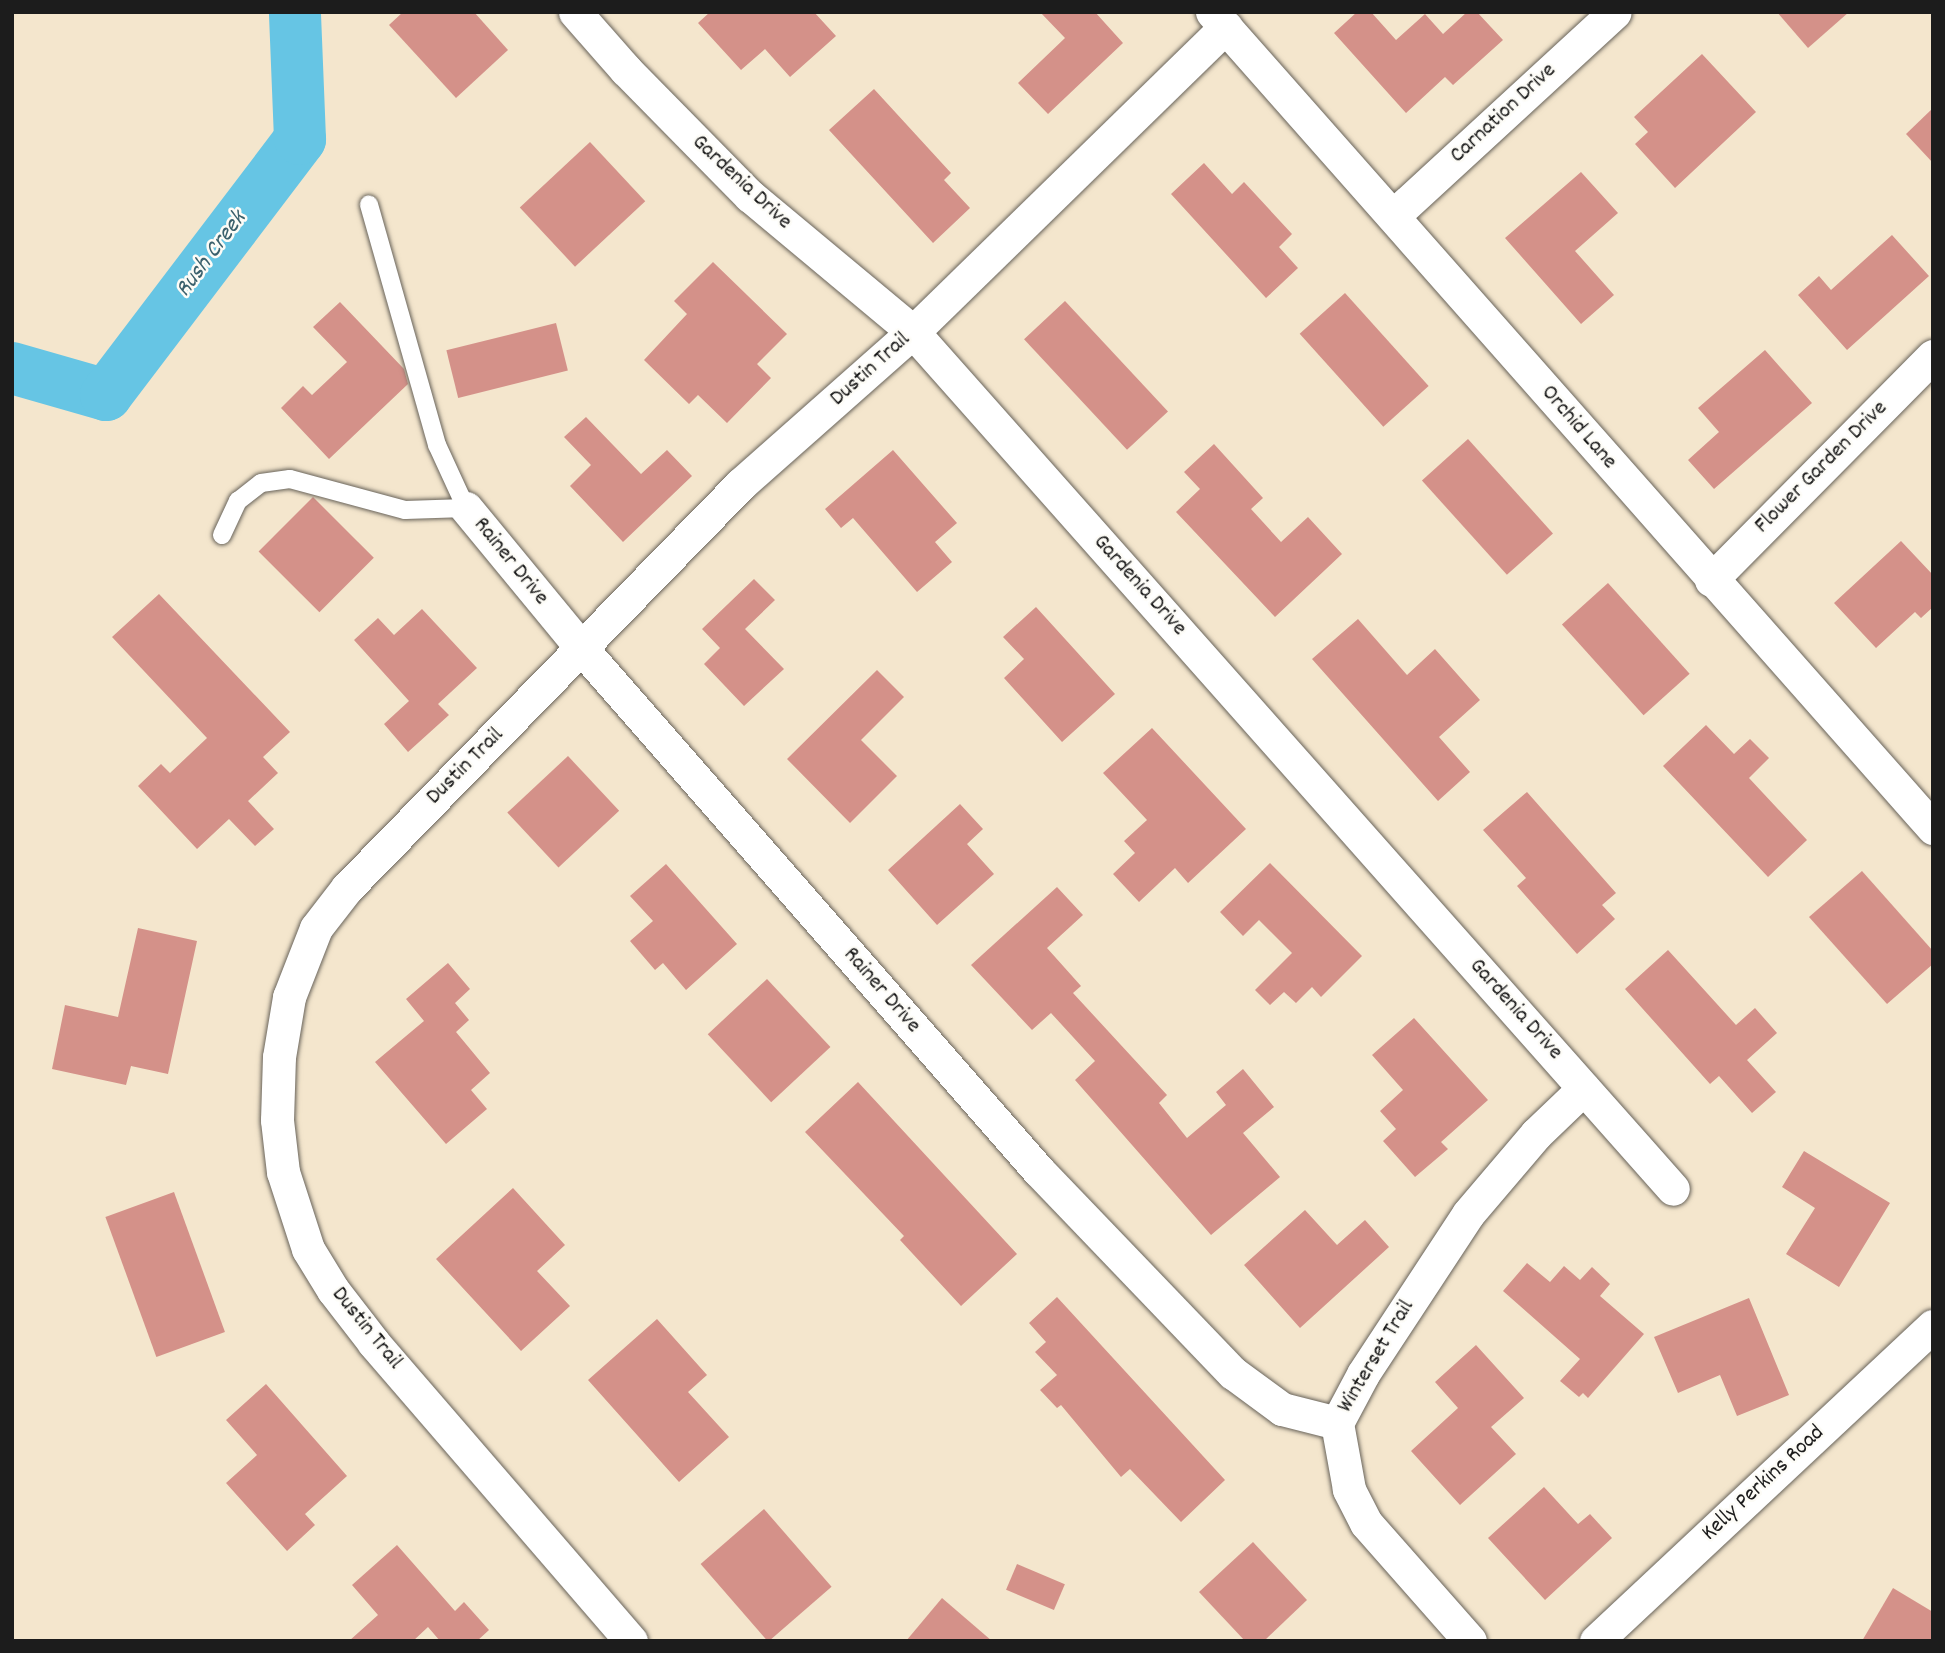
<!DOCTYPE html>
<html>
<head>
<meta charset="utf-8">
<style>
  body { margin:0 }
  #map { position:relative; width:1945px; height:1653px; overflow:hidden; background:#f4e6cd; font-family:Dekko,sans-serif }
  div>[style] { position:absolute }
  .river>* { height:52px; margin:-26px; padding:0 26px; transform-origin:26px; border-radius:26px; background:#66c5e4 }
  .building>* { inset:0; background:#d49189; transform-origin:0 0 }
  .roads { filter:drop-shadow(0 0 2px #68635a) drop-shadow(0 0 2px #68635a) }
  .service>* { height:18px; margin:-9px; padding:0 9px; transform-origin:9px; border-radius:9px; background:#fff }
  .minor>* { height:33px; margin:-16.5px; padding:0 16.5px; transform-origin:16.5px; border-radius:16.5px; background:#fff }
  span { translate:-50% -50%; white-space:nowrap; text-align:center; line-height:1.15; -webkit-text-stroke:5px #fdfcf7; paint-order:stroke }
  .street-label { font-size:23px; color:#1c1c1c }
  .water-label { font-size:24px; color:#3a606c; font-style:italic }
  .frame { position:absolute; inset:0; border:14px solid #1c1c1c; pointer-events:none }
</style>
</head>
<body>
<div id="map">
  <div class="river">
    <i style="left:12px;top:368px;width:98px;rotate:16deg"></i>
    <i style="left:106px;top:395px;width:321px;rotate:-52.8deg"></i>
    <i style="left:300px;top:139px;width:127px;rotate:-92.3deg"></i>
  </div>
  <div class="building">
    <i style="clip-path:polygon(403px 12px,474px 12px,508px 50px,456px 98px,389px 25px)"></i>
    <i style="clip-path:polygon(710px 12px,814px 12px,836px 36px,790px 77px,765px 49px,741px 70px,698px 23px)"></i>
    <i style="clip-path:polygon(1040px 12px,1095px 12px,1123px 43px,1048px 114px,1018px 83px,1065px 38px)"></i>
    <i style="clip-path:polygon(1357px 12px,1371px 12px,1396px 40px,1425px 14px,1443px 34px,1467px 12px,1477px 12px,1503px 40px,1453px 85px,1445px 77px,1406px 113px,1334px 33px)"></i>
    <i style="clip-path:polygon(1777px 12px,1849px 12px,1808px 48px)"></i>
    <i style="clip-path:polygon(1702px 54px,1756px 112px,1675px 188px,1635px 144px,1648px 132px,1634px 117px)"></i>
    <i style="clip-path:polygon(874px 89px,951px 173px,944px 180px,970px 208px,933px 243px,829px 130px)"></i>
    <i style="clip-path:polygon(1933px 108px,1933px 163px,1906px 134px)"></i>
    <i style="left:590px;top:142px;width:81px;height:96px;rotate:47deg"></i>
    <i style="clip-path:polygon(1204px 163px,1232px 194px,1244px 182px,1292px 234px,1279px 247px,1298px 268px,1266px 298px,1171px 194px)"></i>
    <i style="clip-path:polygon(1581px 172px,1618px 213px,1575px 251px,1614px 295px,1581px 324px,1505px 238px)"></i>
    <i style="clip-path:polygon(1892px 235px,1929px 276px,1847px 350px,1798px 295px,1819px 276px,1831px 290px)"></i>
    <i style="clip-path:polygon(713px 262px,787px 334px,757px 364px,771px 378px,727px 423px,698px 395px,689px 404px,644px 360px,687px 314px,674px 301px)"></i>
    <i style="left:1345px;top:293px;width:125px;height:61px;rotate:48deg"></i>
    <i style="left:1065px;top:301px;width:151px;height:56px;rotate:47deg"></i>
    <i style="clip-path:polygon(340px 302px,404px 369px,408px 384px,329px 459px,281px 408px,303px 386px,312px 395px,347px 362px,313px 327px)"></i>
    <i style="left:556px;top:323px;width:49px;height:113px;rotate:76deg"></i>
    <i style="clip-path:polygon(1765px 350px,1812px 403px,1714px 489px,1688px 460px,1719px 432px,1698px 408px)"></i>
    <i style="clip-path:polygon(586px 417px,641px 474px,667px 450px,692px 476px,623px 542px,570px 486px,591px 465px,564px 437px)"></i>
    <i style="left:1468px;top:439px;width:127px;height:62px;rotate:48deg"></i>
    <i style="clip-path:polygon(1214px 444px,1263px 498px,1251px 509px,1281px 542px,1308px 517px,1342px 554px,1275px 617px,1176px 512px,1200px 489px,1184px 472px)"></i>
    <i style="clip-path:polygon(893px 450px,957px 523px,935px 542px,952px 562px,917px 592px,853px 518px,841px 528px,825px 509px)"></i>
    <i style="left:313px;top:497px;width:86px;height:77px;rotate:45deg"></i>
    <i style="clip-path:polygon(1901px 541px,1933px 575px,1933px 607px,1921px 618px,1915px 612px,1876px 648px,1834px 603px)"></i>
    <i style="clip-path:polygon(754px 579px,775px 600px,745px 629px,784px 669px,744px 706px,704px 664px,720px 648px,702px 629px)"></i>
    <i style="left:1608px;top:583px;width:122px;height:62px;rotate:48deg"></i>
    <i style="clip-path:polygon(159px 594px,290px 732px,263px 757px,278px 773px,248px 801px,274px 829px,255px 846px,229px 819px,197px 849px,138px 786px,161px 764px,170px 773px,207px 738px,112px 637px)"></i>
    <i style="clip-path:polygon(1036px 607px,1115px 694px,1062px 742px,1004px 678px,1024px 659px,1003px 637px)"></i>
    <i style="clip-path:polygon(422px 609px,477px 668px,438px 704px,449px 715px,408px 752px,384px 724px,409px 701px,354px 640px,378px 618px,394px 635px)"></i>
    <i style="clip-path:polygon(1358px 619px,1407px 675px,1435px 649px,1480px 700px,1439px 737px,1470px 772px,1438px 801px,1312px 659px)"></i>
    <i style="clip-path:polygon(877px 670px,904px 697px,861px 740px,897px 776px,850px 823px,787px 759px)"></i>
    <i style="clip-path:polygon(1706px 725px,1734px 754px,1750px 739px,1769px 758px,1749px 778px,1807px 840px,1768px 877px,1663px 766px)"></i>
    <i style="clip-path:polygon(1152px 728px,1246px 829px,1188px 883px,1175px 868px,1139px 902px,1113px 874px,1135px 853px,1124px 841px,1147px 820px,1103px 773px)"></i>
    <i style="left:568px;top:756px;width:75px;height:83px;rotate:47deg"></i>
    <i style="clip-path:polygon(1527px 792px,1616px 893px,1602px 905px,1615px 919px,1577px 954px,1517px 886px,1526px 878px,1483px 830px)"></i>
    <i style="clip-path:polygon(960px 804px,983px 829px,967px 844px,994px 874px,937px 925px,888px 870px)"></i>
    <i style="clip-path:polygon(1270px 863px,1362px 956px,1321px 997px,1312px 987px,1296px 1003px,1284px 992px,1270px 1005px,1255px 990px,1292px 953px,1259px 920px,1243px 936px,1220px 912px)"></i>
    <i style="clip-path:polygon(666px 864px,737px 944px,686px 990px,663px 963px,655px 970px,630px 941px,653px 921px,630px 896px)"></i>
    <i style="clip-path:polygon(1862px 871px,1933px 951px,1933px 964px,1887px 1004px,1809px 917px)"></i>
    <i style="clip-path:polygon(1057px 887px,1083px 915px,1047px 948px,1081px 986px,1073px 993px,1167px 1095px,1159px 1103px,1187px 1138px,1226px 1105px,1216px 1092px,1243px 1069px,1274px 1107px,1243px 1133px,1280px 1177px,1211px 1235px,1075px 1080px,1095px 1061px,1051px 1013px,1032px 1030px,971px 965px)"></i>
    <i style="clip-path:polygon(138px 928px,197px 941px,168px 1074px,131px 1066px,126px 1085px,52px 1069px,65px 1005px,118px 1017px)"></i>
    <i style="clip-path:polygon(1668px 950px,1736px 1025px,1755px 1008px,1777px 1033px,1747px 1060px,1776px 1092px,1752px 1113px,1719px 1076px,1710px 1084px,1625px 989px)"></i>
    <i style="clip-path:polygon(448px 963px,470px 989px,455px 1003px,469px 1020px,456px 1032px,490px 1073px,471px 1090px,487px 1109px,446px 1144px,375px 1062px,424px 1021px,406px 999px)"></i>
    <i style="left:767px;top:979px;width:93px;height:81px;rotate:47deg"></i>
    <i style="clip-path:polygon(1414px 1018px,1488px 1100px,1441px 1142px,1448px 1149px,1415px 1177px,1383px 1141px,1396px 1129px,1380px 1111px,1403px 1090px,1372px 1055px)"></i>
    <i style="clip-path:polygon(858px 1082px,1017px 1254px,961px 1306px,900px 1240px,904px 1236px,805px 1132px)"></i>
    <i style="clip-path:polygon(1804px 1151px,1890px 1203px,1839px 1287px,1786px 1254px,1815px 1208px,1782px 1187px)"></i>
    <i style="clip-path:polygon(513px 1188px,565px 1245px,537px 1271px,570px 1306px,521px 1351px,436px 1259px)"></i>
    <i style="left:174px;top:1192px;width:149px;height:73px;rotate:70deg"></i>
    <i style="clip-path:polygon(1305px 1210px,1337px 1245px,1365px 1220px,1389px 1247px,1300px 1328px,1244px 1265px)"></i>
    <i style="clip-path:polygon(1527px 1263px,1550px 1282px,1564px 1266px,1580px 1280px,1592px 1267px,1610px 1284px,1600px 1296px,1644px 1334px,1588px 1398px,1583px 1393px,1579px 1397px,1560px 1381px,1580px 1359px,1503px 1291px)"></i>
    <i style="clip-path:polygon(1057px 1297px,1225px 1480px,1181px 1522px,1130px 1469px,1121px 1477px,1061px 1405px,1057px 1408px,1040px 1390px,1057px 1375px,1035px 1352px,1046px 1342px,1029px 1323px)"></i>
    <i style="clip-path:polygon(1749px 1298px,1789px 1395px,1737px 1416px,1720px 1375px,1678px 1393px,1654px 1337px)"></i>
    <i style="clip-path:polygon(657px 1319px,707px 1375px,688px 1392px,729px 1437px,679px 1482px,588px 1380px)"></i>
    <i style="clip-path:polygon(1476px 1345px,1524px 1398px,1491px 1427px,1516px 1454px,1460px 1505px,1411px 1451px,1458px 1408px,1435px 1382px)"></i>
    <i style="clip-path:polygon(266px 1384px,347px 1476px,305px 1514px,315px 1525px,287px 1551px,226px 1483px,257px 1455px,226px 1420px)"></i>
    <i style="clip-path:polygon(1544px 1487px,1578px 1524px,1590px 1514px,1612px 1538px,1545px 1600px,1488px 1538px)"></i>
    <i style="left:764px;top:1509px;width:103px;height:84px;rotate:49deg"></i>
    <i style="clip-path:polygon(1253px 1542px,1307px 1600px,1264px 1641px,1245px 1641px,1199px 1592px)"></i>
    <i style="clip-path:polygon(397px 1545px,455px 1611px,464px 1602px,489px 1630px,477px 1641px,440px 1641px,428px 1627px,413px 1641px,349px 1641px,378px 1615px,352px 1585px)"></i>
    <i style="left:1017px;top:1564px;width:52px;height:28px;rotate:23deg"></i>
    <i style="clip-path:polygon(1893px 1588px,1933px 1612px,1933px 1641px,1862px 1641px)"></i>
    <i style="clip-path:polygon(942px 1598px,992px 1641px,906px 1641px)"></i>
  </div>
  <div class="roads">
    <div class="service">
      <i style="left:222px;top:535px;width:38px;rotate:-65deg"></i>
      <i style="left:238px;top:501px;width:29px;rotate:-38deg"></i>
      <i style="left:261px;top:483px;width:29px;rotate:-8deg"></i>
      <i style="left:290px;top:479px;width:119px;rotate:15.1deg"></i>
      <i style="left:405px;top:510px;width:61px;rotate:-1.9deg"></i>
      <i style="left:466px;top:508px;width:69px;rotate:-114.7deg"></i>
      <i style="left:437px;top:445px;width:250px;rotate:-105.8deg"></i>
    </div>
    <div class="minor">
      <i style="left:575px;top:12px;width:77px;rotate:48.7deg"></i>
      <i style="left:626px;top:70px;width:177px;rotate:45.5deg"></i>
      <i style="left:750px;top:196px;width:212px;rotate:39.8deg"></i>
      <i style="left:913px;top:332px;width:1145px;rotate:48.43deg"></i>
      <i style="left:1212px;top:12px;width:1089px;rotate:48.54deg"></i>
      <i style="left:1393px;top:216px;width:301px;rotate:-42.6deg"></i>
      <i style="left:466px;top:508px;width:184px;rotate:50.5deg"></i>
      <i style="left:583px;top:650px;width:692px;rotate:48.81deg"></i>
      <i style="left:1039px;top:1171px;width:280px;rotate:46.2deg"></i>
      <i style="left:1233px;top:1373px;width:61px;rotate:36.3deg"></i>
      <i style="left:1282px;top:1409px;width:57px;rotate:14.3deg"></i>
      <i style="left:1711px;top:580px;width:315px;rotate:-45.3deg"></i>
      <i style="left:631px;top:1641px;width:394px;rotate:-130.8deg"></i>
      <i style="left:374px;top:1343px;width:67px;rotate:-127.7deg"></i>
      <i style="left:333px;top:1290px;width:48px;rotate:-121.4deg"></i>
      <i style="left:308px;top:1249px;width:81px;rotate:-108deg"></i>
      <i style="left:283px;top:1172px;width:52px;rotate:-96.6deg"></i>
      <i style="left:277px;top:1120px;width:63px;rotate:-88.2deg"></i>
      <i style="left:279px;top:1057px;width:61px;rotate:-80.5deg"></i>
      <i style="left:289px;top:997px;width:74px;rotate:-68.6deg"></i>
      <i style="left:316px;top:928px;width:51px;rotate:-52.2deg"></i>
      <i style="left:347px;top:888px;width:564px;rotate:-45.72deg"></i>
      <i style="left:741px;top:484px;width:230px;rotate:-41.5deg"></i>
      <i style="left:913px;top:332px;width:437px;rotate:-44.3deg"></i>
      <i style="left:1470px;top:1641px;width:157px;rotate:-131.4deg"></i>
      <i style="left:1366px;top:1523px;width:38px;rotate:-117deg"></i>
      <i style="left:1349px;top:1489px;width:67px;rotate:-100.3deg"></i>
      <i style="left:1337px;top:1423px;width:55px;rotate:-62deg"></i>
      <i style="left:1363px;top:1374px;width:191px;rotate:-56.7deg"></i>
      <i style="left:1468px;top:1214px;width:105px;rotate:-49.6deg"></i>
      <i style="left:1536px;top:1134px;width:66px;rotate:-43.8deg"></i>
      <i style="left:1596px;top:1641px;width:461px;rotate:-43.1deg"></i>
    </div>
  </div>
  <div class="street-label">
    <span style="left:1504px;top:114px;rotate:-43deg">Carnation Drive</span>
    <span style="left:741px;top:183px;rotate:43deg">Gardenia Drive</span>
    <span style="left:871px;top:370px;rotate:-42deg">Dustin Trail</span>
    <span style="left:1578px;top:428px;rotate:49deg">Orchid Lane</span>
    <span style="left:1822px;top:468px;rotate:-45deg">Flower Garden Drive</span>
    <span style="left:510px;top:562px;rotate:51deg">Rainer Drive</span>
    <span style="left:1139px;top:586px;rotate:48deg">Gardenia Drive</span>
    <span style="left:466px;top:767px;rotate:-45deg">Dustin Trail</span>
    <span style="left:881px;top:991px;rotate:49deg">Rainer Drive</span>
    <span style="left:1515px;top:1010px;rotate:48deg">Gardenia Drive</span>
    <span style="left:366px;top:1329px;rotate:51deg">Dustin Trail</span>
    <span style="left:1377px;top:1357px;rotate:-59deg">Winterset Trail</span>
    <span style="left:1764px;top:1484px;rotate:-43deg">Kelly Perkins Road</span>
  </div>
  <div class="water-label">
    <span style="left:212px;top:255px;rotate:-53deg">Rush Creek</span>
  </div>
  <div class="frame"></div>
</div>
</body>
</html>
